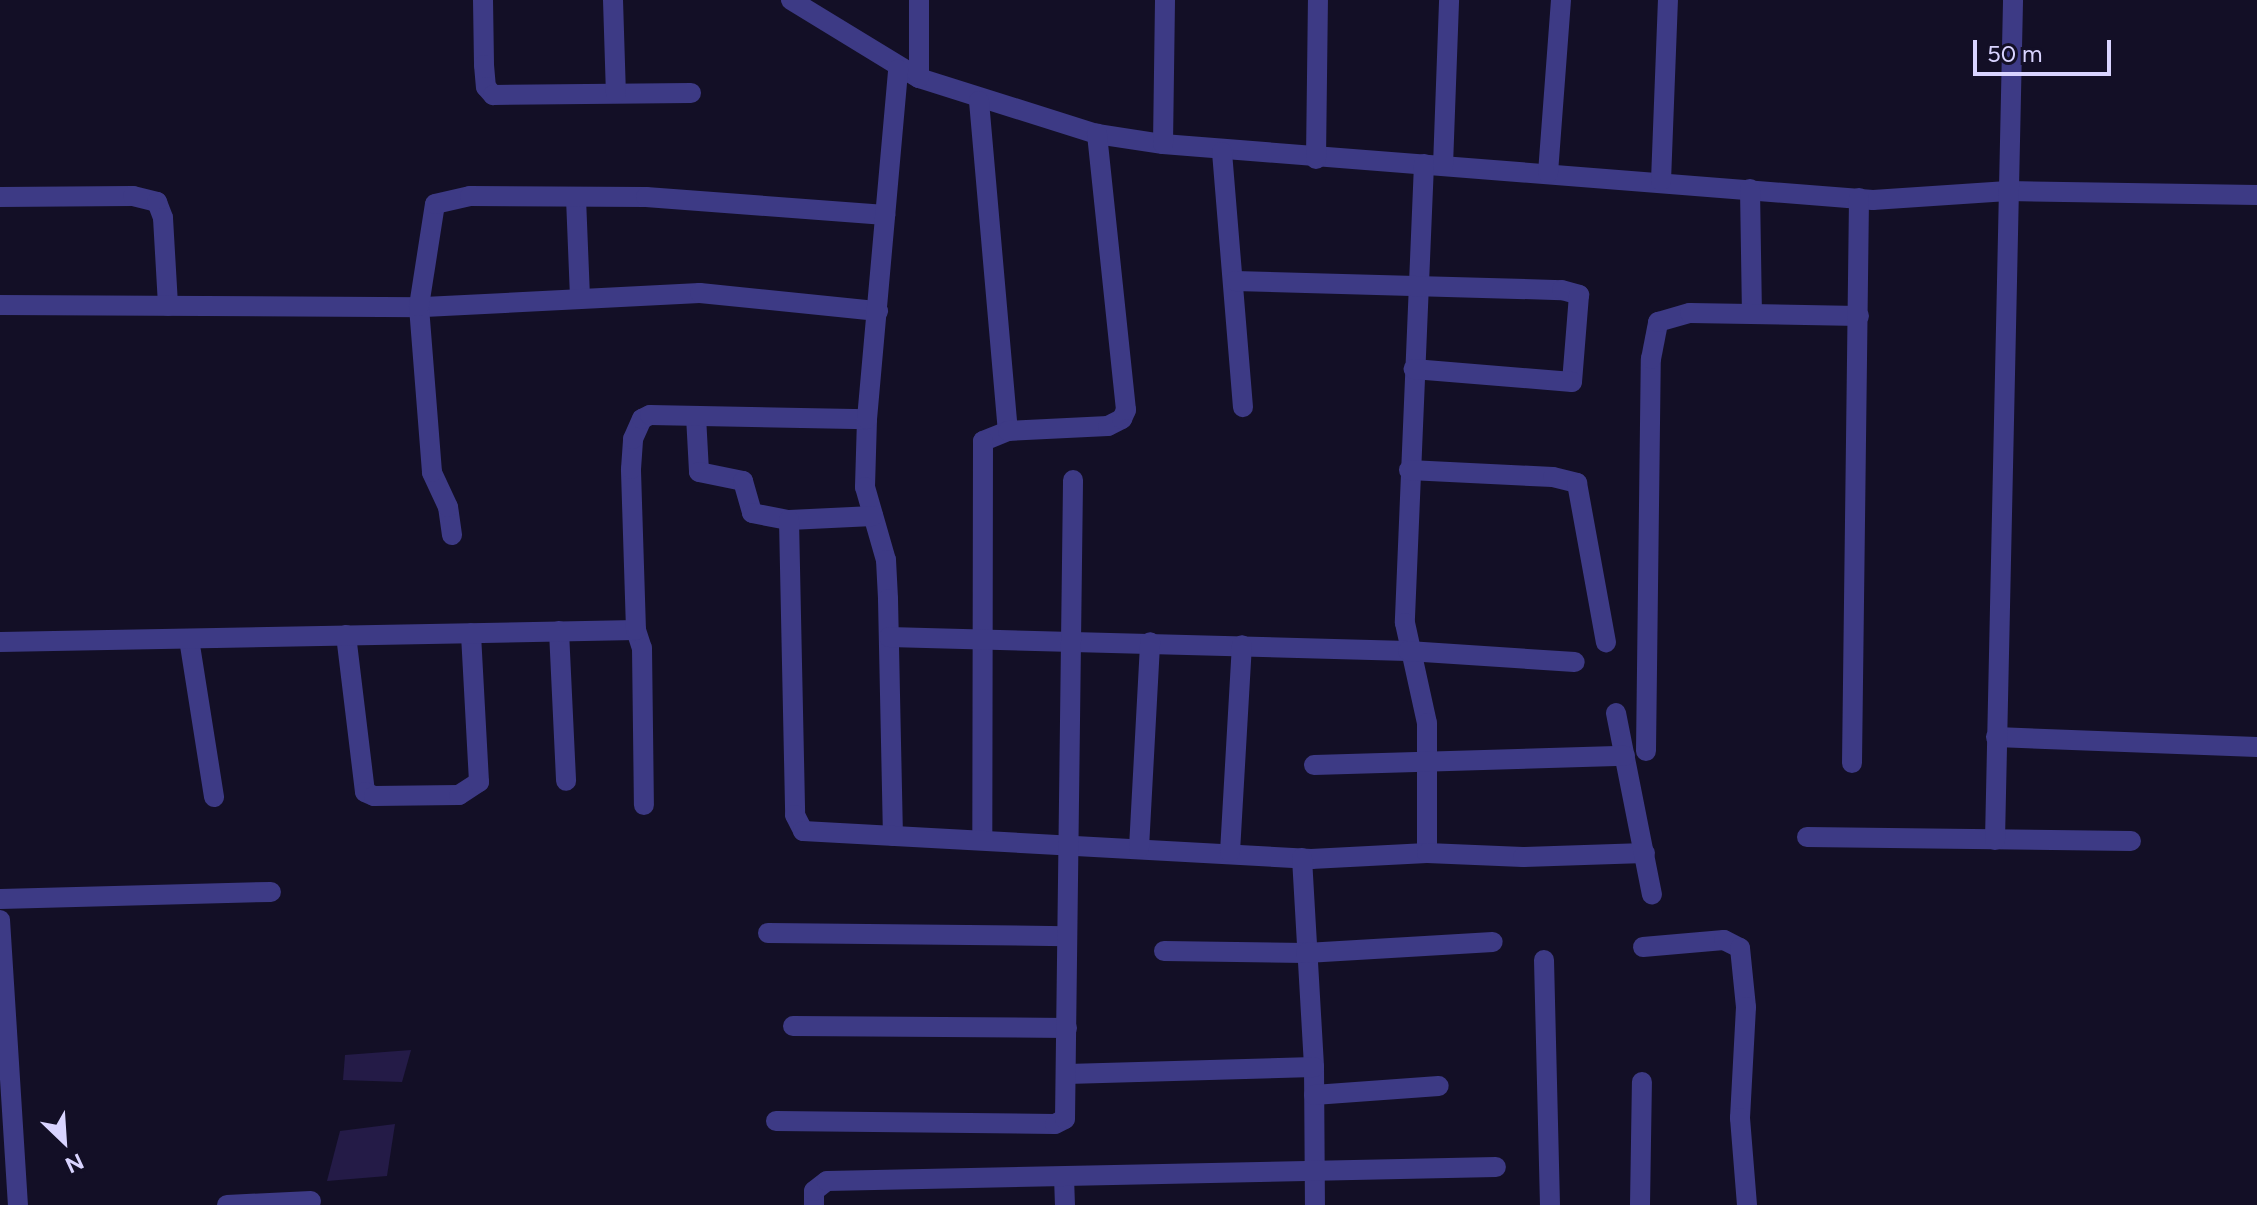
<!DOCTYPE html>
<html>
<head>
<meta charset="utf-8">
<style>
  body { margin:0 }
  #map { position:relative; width:2257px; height:1205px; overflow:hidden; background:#130f26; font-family:Figtree,sans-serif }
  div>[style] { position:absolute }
  .building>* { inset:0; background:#241b47 }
  .minor>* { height:20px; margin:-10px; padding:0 10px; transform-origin:10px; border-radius:10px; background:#3d3a85 }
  span { translate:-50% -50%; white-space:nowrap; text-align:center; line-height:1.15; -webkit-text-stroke:7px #130f26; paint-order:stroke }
  .north { position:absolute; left:24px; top:1101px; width:80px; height:80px; -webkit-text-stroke:6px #130f26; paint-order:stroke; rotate:155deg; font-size:22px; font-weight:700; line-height:32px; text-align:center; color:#d9d4ff }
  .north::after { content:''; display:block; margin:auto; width:28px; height:36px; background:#d9d4ff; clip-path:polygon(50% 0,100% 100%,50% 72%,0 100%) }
  .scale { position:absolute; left:1973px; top:40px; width:138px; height:36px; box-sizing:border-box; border:4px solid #d9d4ff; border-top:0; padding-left:10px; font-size:24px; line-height:28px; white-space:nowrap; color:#d9d4ff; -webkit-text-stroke:6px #130f26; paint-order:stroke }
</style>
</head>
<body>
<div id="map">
  <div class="building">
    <i style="clip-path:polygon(411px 1050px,402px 1082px,343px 1080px,345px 1055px)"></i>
    <i style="clip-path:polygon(395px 1124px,387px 1176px,327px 1181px,340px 1131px)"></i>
  </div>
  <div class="minor">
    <i style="left:483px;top:0;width:65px;rotate:89.1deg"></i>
    <i style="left:484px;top:65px;width:22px;rotate:85deg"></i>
    <i style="left:486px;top:87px;width:11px;rotate:49deg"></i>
    <i style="left:493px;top:95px;width:198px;rotate:-0.6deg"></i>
    <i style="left:613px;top:0;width:93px;rotate:88.2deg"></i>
    <i style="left:791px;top:0;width:150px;rotate:31.4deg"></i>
    <i style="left:919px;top:78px;width:187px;rotate:17.5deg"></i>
    <i style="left:1097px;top:134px;width:67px;rotate:8.6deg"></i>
    <i style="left:1163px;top:144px;width:712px;rotate:4.51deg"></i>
    <i style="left:1873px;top:200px;width:135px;rotate:-3.8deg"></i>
    <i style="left:2008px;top:191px;width:249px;rotate:0.9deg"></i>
    <i style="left:919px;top:78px;width:78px;rotate:-90deg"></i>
    <i style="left:979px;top:101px;width:331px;rotate:85deg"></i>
    <i style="left:1008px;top:431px;width:27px;rotate:158deg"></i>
    <i style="left:983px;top:441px;width:398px;rotate:90.1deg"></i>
    <i style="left:1163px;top:144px;width:144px;rotate:-89.2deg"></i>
    <i style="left:1222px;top:152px;width:256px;rotate:85.3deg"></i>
    <i style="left:1316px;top:159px;width:159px;rotate:-89.3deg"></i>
    <i style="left:1424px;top:164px;width:459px;rotate:92.4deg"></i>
    <i style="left:1405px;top:623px;width:102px;rotate:77.6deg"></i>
    <i style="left:1427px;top:723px;width:130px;rotate:90deg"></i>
    <i style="left:1443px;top:166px;width:166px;rotate:-87.9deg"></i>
    <i style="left:1548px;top:173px;width:173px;rotate:-85.7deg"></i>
    <i style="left:1661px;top:181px;width:181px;rotate:-87.8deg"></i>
    <i style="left:1750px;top:189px;width:125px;rotate:89.1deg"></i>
    <i style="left:0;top:197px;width:133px;rotate:-0.4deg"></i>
    <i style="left:133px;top:196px;width:25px;rotate:14deg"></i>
    <i style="left:157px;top:202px;width:17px;rotate:69deg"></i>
    <i style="left:163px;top:218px;width:88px;rotate:86.7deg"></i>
    <i style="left:576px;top:198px;width:100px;rotate:87.7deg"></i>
    <i style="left:1235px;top:281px;width:327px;rotate:1.6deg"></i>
    <i style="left:1562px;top:290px;width:18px;rotate:16deg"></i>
    <i style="left:1579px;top:295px;width:87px;rotate:94.6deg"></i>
    <i style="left:1572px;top:382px;width:159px;rotate:-175.3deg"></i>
    <i style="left:0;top:305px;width:424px;rotate:0.3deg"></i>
    <i style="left:424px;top:307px;width:276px;rotate:-2.9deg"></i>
    <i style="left:700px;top:293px;width:179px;rotate:5.8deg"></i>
    <i style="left:696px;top:416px;width:56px;rotate:86.9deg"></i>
    <i style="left:699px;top:472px;width:45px;rotate:11.6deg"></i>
    <i style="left:743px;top:481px;width:33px;rotate:74deg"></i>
    <i style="left:752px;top:513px;width:38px;rotate:11deg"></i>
    <i style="left:867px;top:419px;width:68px;rotate:91.7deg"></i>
    <i style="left:865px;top:487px;width:76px;rotate:74deg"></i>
    <i style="left:886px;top:560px;width:39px;rotate:87deg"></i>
    <i style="left:888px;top:599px;width:237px;rotate:88.8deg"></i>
    <i style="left:1008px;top:431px;width:100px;rotate:-2.9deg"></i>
    <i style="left:1108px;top:426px;width:16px;rotate:-27deg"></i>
    <i style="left:1122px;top:419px;width:10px;rotate:-66deg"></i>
    <i style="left:1126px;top:410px;width:278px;rotate:-96deg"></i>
    <i style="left:1409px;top:470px;width:144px;rotate:2.8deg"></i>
    <i style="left:1553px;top:477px;width:25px;rotate:14deg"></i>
    <i style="left:1577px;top:483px;width:162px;rotate:79.7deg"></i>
    <i style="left:873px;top:516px;width:84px;rotate:177.3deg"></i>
    <i style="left:789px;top:520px;width:295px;rotate:88.8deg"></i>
    <i style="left:795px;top:815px;width:18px;rotate:63deg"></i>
    <i style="left:803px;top:831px;width:509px;rotate:3.15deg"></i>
    <i style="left:1311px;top:859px;width:116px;rotate:-3deg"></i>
    <i style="left:1427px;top:853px;width:96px;rotate:2.4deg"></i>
    <i style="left:1523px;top:857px;width:122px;rotate:-1.9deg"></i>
    <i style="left:452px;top:535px;width:28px;rotate:-98deg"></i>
    <i style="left:448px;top:507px;width:38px;rotate:-115deg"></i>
    <i style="left:432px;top:472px;width:167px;rotate:-94.5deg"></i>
    <i style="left:419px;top:306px;width:103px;rotate:-81.1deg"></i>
    <i style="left:435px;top:204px;width:36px;rotate:-13deg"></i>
    <i style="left:470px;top:196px;width:176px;rotate:0.3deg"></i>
    <i style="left:646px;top:197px;width:240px;rotate:4.3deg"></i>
    <i style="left:636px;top:630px;width:19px;rotate:72deg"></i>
    <i style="left:642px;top:648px;width:157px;rotate:89.3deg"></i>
    <i style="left:559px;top:631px;width:150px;rotate:87.3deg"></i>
    <i style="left:346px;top:635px;width:158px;rotate:83.1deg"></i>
    <i style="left:365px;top:792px;width:10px;rotate:24deg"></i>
    <i style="left:374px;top:796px;width:85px;rotate:-0.7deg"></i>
    <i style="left:459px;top:795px;width:24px;rotate:-33deg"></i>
    <i style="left:479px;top:782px;width:149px;rotate:-93.1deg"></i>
    <i style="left:889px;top:637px;width:519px;rotate:1.55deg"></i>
    <i style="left:1408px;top:651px;width:167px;rotate:3.8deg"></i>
    <i style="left:189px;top:639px;width:160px;rotate:81deg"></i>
    <i style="left:0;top:642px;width:636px;rotate:-1.08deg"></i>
    <i style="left:636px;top:630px;width:161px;rotate:-91.8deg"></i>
    <i style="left:631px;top:469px;width:30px;rotate:-86deg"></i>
    <i style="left:633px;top:439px;width:22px;rotate:-66deg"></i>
    <i style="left:642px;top:419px;width:9px;rotate:-27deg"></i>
    <i style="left:650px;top:415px;width:217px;rotate:1.1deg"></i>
    <i style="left:867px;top:419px;width:351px;rotate:-84.9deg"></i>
    <i style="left:1616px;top:713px;width:185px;rotate:78.8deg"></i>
    <i style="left:1996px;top:737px;width:261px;rotate:2.2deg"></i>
    <i style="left:1646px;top:751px;width:392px;rotate:-89.3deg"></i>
    <i style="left:1651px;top:359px;width:38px;rotate:-79deg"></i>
    <i style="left:1658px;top:322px;width:33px;rotate:-16deg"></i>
    <i style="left:1690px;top:313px;width:169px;rotate:1deg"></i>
    <i style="left:1852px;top:763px;width:565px;rotate:-89.29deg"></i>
    <i style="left:1314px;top:765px;width:311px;rotate:-1.7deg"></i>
    <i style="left:1807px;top:837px;width:324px;rotate:0.7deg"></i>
    <i style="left:1995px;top:840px;width:840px;rotate:-88.77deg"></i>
    <i style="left:1139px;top:848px;width:206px;rotate:-86.9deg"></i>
    <i style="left:1230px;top:852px;width:207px;rotate:-86.7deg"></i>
    <i style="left:1302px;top:858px;width:209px;rotate:86.7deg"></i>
    <i style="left:1314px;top:1067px;width:138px;rotate:89.6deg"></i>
    <i style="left:0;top:899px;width:271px;rotate:-1.5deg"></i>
    <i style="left:0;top:920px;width:286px;rotate:86.4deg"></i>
    <i style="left:768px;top:933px;width:299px;rotate:0.6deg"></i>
    <i style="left:1643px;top:947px;width:81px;rotate:-4.9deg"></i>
    <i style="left:1724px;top:940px;width:18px;rotate:27deg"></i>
    <i style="left:1740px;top:948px;width:59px;rotate:84.2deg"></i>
    <i style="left:1746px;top:1007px;width:111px;rotate:93.1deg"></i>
    <i style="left:1740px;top:1118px;width:87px;rotate:85.4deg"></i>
    <i style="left:1164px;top:951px;width:142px;rotate:0.8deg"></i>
    <i style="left:1306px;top:953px;width:187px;rotate:-3.4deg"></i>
    <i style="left:1544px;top:960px;width:245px;rotate:88.6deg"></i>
    <i style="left:793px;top:1026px;width:274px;rotate:0.4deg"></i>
    <i style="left:1067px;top:1074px;width:247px;rotate:-1.6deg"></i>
    <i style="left:1314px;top:1095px;width:125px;rotate:-4.1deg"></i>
    <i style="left:776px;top:1121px;width:279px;rotate:0.6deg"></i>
    <i style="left:1055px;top:1124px;width:11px;rotate:-27deg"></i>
    <i style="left:1065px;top:1119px;width:639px;rotate:-89.28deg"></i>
    <i style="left:1064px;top:1177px;width:28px;rotate:88deg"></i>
    <i style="left:227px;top:1205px;width:84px;rotate:-2.7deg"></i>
    <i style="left:814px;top:1205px;width:14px;rotate:-90deg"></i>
    <i style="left:814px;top:1191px;width:16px;rotate:-38deg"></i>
    <i style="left:827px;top:1181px;width:669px;rotate:-1.2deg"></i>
    <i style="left:1640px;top:1205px;width:123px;rotate:-89.1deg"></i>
  </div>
  <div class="north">N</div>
  <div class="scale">50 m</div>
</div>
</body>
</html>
